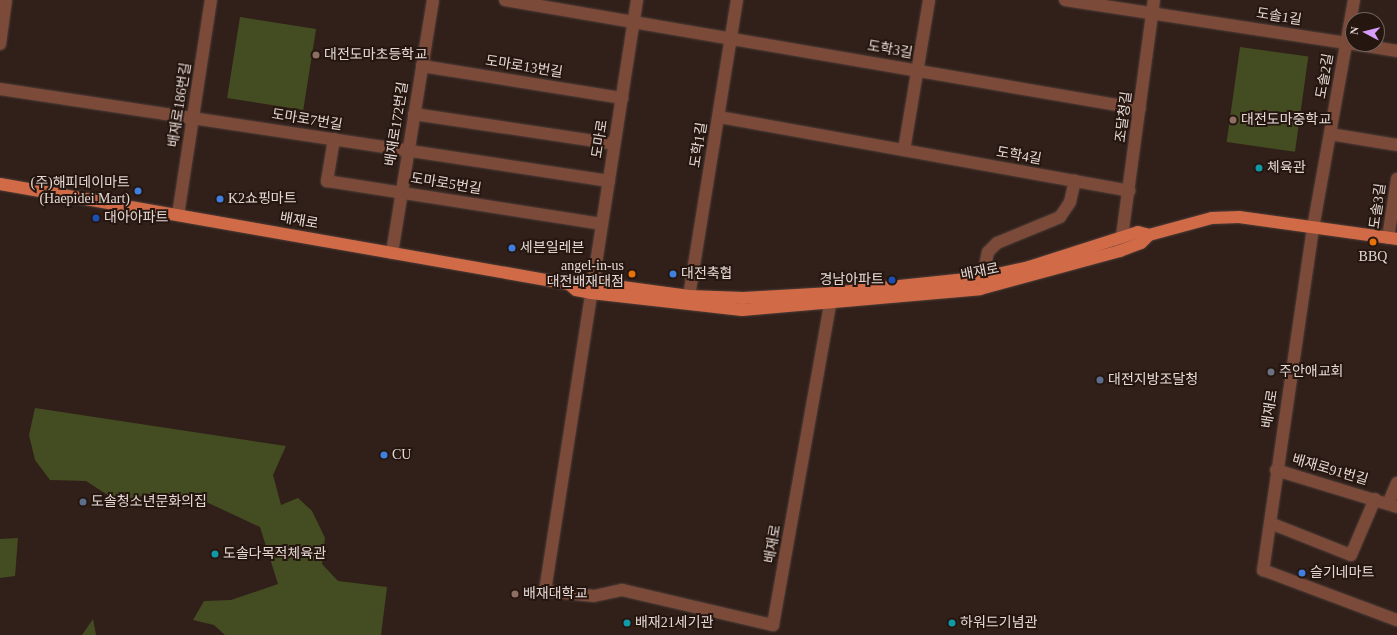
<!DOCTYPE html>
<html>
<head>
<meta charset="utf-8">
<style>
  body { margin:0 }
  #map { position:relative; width:1397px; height:635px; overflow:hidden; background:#31201a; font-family:"Times New Roman","Noto Sans KR",serif }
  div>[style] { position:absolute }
  .green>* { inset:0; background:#444c21; transform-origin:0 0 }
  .roads { filter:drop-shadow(0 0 1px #4e3d38) drop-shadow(0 0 1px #4e3d38) }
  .minor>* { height:12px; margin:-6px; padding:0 6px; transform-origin:6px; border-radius:6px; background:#7b4a39 }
  .major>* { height:12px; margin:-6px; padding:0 6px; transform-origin:6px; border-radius:6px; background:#d16b47 }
  .dots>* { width:11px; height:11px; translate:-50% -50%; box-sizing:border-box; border:2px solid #261610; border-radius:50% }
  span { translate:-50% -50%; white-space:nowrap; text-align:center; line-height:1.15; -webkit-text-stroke:4px #261610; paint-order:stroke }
  .street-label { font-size:14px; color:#e4d8d4 }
  .poi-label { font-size:14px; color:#e4d8d4 }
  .left { translate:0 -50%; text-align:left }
  .right { translate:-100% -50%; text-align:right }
  .north { position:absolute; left:1345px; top:12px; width:40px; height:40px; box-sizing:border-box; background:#261610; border:1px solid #72645e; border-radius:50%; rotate:277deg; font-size:11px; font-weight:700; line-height:16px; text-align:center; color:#e4d8d4 }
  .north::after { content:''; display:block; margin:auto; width:14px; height:18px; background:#d59cfb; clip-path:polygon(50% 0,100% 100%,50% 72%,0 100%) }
</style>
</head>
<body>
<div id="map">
  <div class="green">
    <i style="left:240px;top:17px;width:77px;height:82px;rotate:9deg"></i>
    <i style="left:1240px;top:47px;width:69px;height:96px;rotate:8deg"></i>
    <i style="clip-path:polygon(35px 408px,286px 446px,273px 475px,281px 505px,298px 498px,312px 511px,325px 538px,322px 564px,338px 581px,387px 587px,381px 635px,225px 635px,214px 625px,193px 620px,204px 601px,231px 600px,278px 584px,260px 527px,202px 500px,162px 506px,152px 494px,117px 501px,86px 481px,50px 480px,35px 460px,29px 435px)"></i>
    <i style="clip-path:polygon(18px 538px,15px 576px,0 578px,0 539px)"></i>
    <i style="clip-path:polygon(93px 619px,96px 635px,82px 635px)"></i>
  </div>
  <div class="roads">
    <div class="minor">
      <i style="left:505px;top:0;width:644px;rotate:9.74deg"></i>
      <i style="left:637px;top:0;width:598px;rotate:98.85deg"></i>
      <i style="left:545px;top:591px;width:49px;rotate:5.8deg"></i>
      <i style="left:594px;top:596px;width:29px;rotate:-12deg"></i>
      <i style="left:622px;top:590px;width:155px;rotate:13.1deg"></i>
      <i style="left:773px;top:625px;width:337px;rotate:-79.9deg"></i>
      <i style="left:1065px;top:0;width:291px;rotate:8.7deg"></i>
      <i style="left:1354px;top:0;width:232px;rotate:100.2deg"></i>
      <i style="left:1313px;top:228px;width:346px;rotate:98.3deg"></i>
      <i style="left:1263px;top:570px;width:143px;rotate:20.5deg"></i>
      <i style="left:0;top:44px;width:44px;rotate:-82.2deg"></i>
      <i style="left:1354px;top:44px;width:44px;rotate:9.2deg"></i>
      <i style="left:422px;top:66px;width:203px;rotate:9.1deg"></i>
      <i style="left:0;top:89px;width:616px;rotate:8.59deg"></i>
      <i style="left:414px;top:114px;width:202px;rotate:8.5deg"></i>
      <i style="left:719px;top:117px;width:417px;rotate:10.2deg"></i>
      <i style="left:1330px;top:134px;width:68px;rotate:9.3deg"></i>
      <i style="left:334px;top:139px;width:43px;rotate:99.5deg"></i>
      <i style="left:327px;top:181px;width:278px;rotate:8.9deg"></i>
      <i style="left:904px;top:150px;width:152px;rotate:-80.5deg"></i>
      <i style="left:178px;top:215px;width:218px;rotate:-81.3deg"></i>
      <i style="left:1388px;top:238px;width:60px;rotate:-81.3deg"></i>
      <i style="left:1120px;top:251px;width:253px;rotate:-82.3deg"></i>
      <i style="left:392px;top:253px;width:256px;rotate:-80.8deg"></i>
      <i style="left:983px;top:277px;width:25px;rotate:-79deg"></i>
      <i style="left:988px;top:252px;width:13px;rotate:-45deg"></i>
      <i style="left:997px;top:243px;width:68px;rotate:-22.4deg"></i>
      <i style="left:1060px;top:217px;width:18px;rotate:-56deg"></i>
      <i style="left:1070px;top:202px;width:22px;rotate:-77deg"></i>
      <i style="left:689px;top:296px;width:300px;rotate:-80.8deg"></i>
      <i style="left:1276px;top:470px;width:127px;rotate:17deg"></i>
      <i style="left:1388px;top:504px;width:23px;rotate:-67deg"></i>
      <i style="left:1270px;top:523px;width:87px;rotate:21.6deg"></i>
      <i style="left:1351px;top:555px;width:61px;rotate:-66.8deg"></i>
    </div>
    <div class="major">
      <i style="left:0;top:184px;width:578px;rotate:9.97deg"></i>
      <i style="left:569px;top:284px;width:9px;rotate:-18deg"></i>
      <i style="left:578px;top:281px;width:112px;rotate:7.7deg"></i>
      <i style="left:689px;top:296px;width:54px;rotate:2.1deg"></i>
      <i style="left:743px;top:298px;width:89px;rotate:-3.2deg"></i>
      <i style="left:832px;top:293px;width:152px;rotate:-6deg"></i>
      <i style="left:983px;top:277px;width:47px;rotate:-12.3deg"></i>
      <i style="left:1029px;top:267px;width:114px;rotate:-17.8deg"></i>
      <i style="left:1138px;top:232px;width:11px;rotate:15deg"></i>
      <i style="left:569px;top:284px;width:9px;rotate:41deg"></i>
      <i style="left:576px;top:290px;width:15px;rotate:11deg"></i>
      <i style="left:591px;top:293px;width:152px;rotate:6.4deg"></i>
      <i style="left:742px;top:310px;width:239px;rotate:-5deg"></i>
      <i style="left:980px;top:289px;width:145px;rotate:-15.2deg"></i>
      <i style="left:1120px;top:251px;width:22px;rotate:-21deg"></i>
      <i style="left:1141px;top:243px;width:11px;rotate:-45deg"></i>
      <i style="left:1149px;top:235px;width:65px;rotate:-15.1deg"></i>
      <i style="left:1212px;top:218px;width:27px;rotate:-2deg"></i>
      <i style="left:1239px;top:217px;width:160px;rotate:7.9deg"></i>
    </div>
  </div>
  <div class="dots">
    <i style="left:316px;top:55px;background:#8d6e63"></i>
    <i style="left:1233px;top:120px;background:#8d6e63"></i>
    <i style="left:1259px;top:168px;background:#0f9aa8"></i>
    <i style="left:138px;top:191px;background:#3f7fe0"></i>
    <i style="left:220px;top:199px;background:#3f7fe0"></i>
    <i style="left:96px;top:218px;background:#1a4fb4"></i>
    <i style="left:1373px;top:242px;background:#e8710a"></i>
    <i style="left:512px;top:248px;background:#3f7fe0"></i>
    <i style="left:632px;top:274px;background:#e8710a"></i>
    <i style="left:673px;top:274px;background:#3f7fe0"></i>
    <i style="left:892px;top:280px;background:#1a4fb4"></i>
    <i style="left:1271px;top:372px;background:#6b7280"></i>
    <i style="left:1100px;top:380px;background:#5c6f8a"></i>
    <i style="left:384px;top:455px;background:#3f7fe0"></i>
    <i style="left:83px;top:502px;background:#5c6f8a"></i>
    <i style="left:215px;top:554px;background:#0f9aa8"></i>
    <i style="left:1302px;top:573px;background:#3f7fe0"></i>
    <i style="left:515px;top:594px;background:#8d6e63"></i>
    <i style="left:627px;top:623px;background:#0f9aa8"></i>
    <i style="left:952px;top:623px;background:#0f9aa8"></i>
  </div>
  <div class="street-label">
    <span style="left:1279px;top:17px;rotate:9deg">도솔1길</span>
    <span style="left:890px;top:50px;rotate:10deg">도학3길</span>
    <span style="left:524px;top:67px;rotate:9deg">도마로13번길</span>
    <span style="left:1325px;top:76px;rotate:-80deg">도솔2길</span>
    <span style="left:180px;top:105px;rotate:-81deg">배재로186번길</span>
    <span style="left:1124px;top:117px;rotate:-83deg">조달청길</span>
    <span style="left:307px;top:120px;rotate:9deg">도마로7번길</span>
    <span style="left:397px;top:124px;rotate:-81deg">배재로172번길</span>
    <span style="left:600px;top:139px;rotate:-81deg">도마로</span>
    <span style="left:699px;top:145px;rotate:-81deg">도학1길</span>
    <span style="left:1019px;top:156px;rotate:10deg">도학4길</span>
    <span style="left:446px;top:184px;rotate:9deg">도마로5번길</span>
    <span style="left:1378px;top:206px;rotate:-82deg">도솔3길</span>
    <span style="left:299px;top:221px;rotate:10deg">배재로</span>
    <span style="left:980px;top:272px;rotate:-11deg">배재로</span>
    <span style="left:1270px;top:409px;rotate:-81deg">배재로</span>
    <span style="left:1330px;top:470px;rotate:16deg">배재로91번길</span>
    <span style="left:773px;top:544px;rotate:-80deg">배재로</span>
  </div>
  <div class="poi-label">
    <span class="left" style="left:324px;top:55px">대전도마초등학교</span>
    <span class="left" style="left:1241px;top:120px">대전도마중학교</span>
    <span class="left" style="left:1267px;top:168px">체육관</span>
    <span class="right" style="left:130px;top:191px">(주)해피데이마트<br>(Haepidei Mart)</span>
    <span class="left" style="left:228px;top:199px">K2쇼핑마트</span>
    <span class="left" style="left:104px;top:218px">대아아파트</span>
    <span class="left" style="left:520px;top:248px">세븐일레븐</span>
    <span style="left:1373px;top:257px">BBQ</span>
    <span class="right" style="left:624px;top:274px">angel-in-us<br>대전배재대점</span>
    <span class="left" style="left:681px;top:274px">대전축협</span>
    <span class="right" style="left:884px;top:280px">경남아파트</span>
    <span class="left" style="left:1279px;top:372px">주안애교회</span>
    <span class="left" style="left:1108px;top:380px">대전지방조달청</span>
    <span class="left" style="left:392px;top:455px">CU</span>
    <span class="left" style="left:91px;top:502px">도솔청소년문화의집</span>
    <span class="left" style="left:223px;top:554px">도솔다목적체육관</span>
    <span class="left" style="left:1310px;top:573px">슬기네마트</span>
    <span class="left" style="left:523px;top:594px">배재대학교</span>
    <span class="left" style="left:635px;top:623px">배재21세기관</span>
    <span class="left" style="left:960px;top:623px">하워드기념관</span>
  </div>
  <div class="north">N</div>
</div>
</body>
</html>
